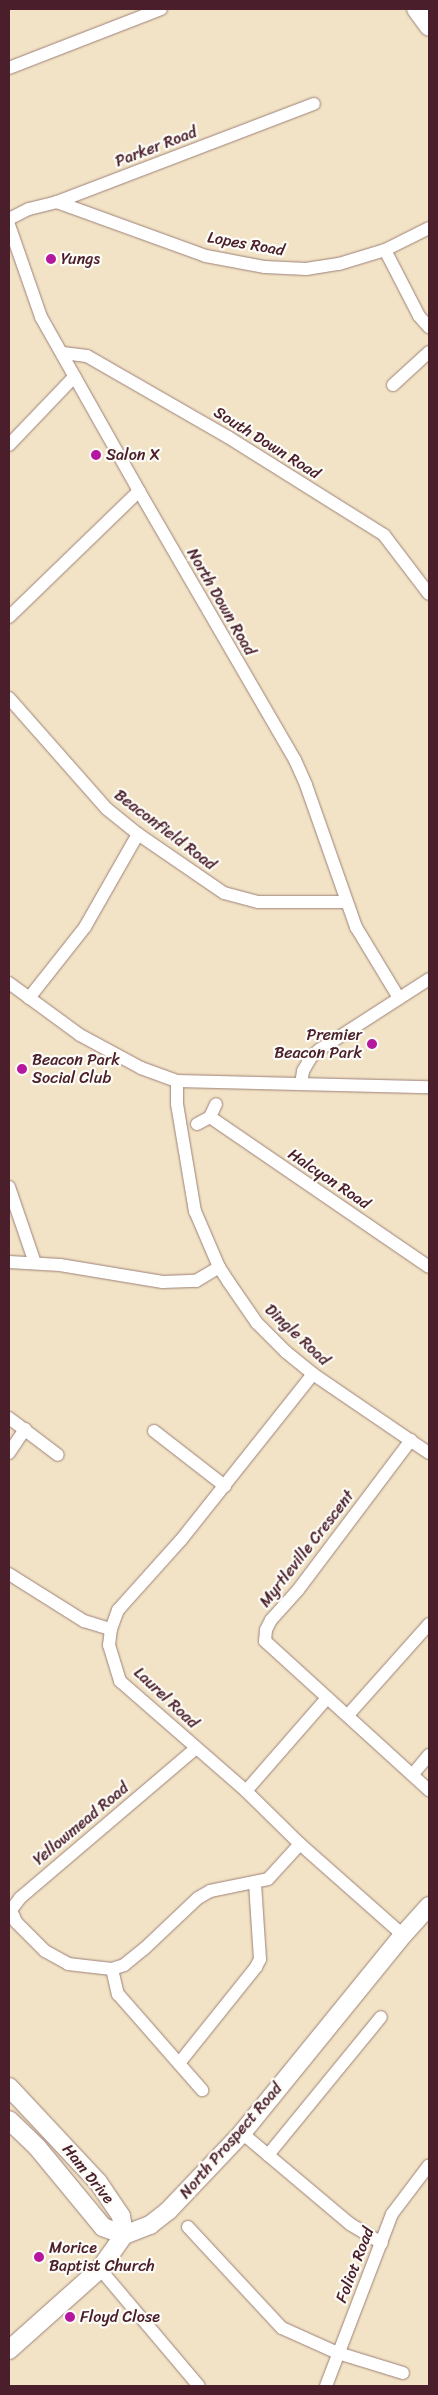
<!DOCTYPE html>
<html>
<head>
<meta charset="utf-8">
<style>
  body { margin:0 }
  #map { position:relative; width:438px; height:2395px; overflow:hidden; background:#f2e3c6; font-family:Sriracha,sans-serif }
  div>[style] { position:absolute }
  .roads { filter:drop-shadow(0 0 1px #9e8178) drop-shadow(0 0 1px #9e8178) }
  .street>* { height:12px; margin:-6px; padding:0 6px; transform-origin:6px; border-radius:6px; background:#fff }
  .secondary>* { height:18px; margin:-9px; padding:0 9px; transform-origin:9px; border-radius:9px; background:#fff }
  .dots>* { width:14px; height:14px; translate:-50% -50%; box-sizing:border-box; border:2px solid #fdfcf7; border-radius:50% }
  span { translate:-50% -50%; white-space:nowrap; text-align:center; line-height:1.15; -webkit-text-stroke:4.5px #fdfcf7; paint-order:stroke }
  .street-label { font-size:16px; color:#4a1f2b }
  .poi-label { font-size:16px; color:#4a1f2b }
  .left { translate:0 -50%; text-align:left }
  .right { translate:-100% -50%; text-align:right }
  .frame { position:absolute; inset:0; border:10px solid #4a1f2b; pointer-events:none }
</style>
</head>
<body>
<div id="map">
  <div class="roads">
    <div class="street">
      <i style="left:9px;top:68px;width:163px;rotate:-21.2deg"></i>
      <i style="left:57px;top:202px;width:158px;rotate:19.9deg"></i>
      <i style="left:206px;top:256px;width:60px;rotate:10.6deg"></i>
      <i style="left:265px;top:267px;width:41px;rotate:2.8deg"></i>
      <i style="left:306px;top:269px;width:33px;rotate:-9deg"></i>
      <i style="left:339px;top:264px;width:48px;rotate:-16.9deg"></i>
      <i style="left:385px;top:250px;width:49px;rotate:-26.6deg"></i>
      <i style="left:9px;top:219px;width:22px;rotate:-27deg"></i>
      <i style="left:29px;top:209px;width:29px;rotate:-14deg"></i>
      <i style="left:57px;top:202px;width:275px;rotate:-20.9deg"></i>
      <i style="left:9px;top:225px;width:97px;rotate:70.8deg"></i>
      <i style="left:41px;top:317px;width:200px;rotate:60.6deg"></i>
      <i style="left:139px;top:491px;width:311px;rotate:59.9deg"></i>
      <i style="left:295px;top:760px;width:27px;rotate:66deg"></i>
      <i style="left:306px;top:785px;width:151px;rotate:70.6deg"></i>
      <i style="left:356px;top:927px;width:83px;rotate:58.8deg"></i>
      <i style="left:385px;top:250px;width:74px;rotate:62.7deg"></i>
      <i style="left:419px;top:316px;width:15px;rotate:48deg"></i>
      <i style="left:63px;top:353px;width:24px;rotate:7deg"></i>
      <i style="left:87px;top:356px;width:163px;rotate:29.9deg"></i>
      <i style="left:228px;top:437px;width:184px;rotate:32.1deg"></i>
      <i style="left:384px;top:535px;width:74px;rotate:52.7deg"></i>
      <i style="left:393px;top:385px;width:49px;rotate:-42.5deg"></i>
      <i style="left:9px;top:445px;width:95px;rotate:-46.3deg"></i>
      <i style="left:9px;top:617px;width:181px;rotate:-44.1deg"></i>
      <i style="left:9px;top:698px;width:148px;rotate:48.6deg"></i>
      <i style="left:107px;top:809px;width:40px;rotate:39deg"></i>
      <i style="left:138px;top:834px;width:104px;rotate:34.5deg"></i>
      <i style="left:224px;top:893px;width:35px;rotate:15deg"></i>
      <i style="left:258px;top:902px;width:88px"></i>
      <i style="left:9px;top:983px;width:88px;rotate:36.2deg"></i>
      <i style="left:80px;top:1035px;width:69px;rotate:28.4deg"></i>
      <i style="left:141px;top:1068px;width:38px;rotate:20deg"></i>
      <i style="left:177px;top:1081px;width:252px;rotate:1.4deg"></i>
      <i style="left:29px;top:998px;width:90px;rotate:-51.7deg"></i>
      <i style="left:85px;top:927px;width:107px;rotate:-60.3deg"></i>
      <i style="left:177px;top:1081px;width:23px;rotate:90deg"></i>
      <i style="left:177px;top:1104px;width:109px;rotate:80.5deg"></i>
      <i style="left:195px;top:1211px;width:61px;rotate:66.8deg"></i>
      <i style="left:219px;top:1267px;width:17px;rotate:57deg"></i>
      <i style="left:228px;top:1281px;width:51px;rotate:55.4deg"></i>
      <i style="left:257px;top:1323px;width:41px;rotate:45deg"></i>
      <i style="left:286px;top:1352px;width:35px;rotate:39deg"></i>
      <i style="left:313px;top:1374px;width:140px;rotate:34.3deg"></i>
      <i style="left:301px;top:1084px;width:13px;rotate:-81deg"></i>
      <i style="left:303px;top:1071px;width:16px;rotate:-60deg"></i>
      <i style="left:311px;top:1057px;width:11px;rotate:-41deg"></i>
      <i style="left:319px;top:1050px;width:131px;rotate:-32.8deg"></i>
      <i style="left:210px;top:1117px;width:265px;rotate:34.4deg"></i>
      <i style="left:197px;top:1124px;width:15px;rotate:-28deg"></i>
      <i style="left:210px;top:1117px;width:14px;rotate:-65deg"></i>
      <i style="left:9px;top:1187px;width:80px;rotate:71.1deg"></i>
      <i style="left:9px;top:1262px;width:51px;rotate:3.4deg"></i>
      <i style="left:60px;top:1265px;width:104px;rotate:9.4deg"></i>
      <i style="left:163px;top:1282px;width:33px;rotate:-2deg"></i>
      <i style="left:196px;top:1281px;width:27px;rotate:-31deg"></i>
      <i style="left:313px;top:1374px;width:213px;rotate:128.5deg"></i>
      <i style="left:180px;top:1541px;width:93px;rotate:131.9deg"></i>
      <i style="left:118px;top:1610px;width:20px;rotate:110deg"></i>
      <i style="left:111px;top:1629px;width:16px;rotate:97deg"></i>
      <i style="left:109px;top:1645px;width:38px;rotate:73deg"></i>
      <i style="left:120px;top:1681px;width:167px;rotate:41.1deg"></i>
      <i style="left:246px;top:1791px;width:76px;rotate:44.5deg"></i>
      <i style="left:300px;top:1844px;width:137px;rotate:41.5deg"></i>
      <i style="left:9px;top:1418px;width:61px;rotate:37.1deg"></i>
      <i style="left:154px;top:1431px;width:90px;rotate:37.8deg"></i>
      <i style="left:411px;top:1440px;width:188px;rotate:127deg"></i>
      <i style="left:298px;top:1590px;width:40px;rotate:132deg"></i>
      <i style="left:271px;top:1620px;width:11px;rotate:117deg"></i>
      <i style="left:266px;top:1630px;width:11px;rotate:95deg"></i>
      <i style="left:265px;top:1641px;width:222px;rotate:42.3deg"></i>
      <i style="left:9px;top:1453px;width:29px;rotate:-56deg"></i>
      <i style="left:9px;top:1574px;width:89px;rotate:32.1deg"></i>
      <i style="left:84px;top:1621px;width:28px;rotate:17deg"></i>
      <i style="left:348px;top:1715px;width:122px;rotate:-48.3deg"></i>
      <i style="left:413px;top:1774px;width:25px;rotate:-50deg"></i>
      <i style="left:246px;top:1791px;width:123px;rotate:-48.9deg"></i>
      <i style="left:11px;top:1910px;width:13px;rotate:67deg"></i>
      <i style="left:16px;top:1922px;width:41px;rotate:45deg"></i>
      <i style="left:45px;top:1951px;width:26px;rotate:29deg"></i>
      <i style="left:68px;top:1964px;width:44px;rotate:6.5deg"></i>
      <i style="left:112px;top:1969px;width:13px;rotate:-18deg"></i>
      <i style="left:124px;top:1965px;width:26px;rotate:-39deg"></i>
      <i style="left:144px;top:1949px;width:74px;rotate:-43.4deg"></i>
      <i style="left:198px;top:1898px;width:14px;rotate:-30deg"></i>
      <i style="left:210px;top:1891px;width:59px;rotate:-11.7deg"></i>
      <i style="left:268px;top:1879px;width:47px;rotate:-47.6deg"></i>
      <i style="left:11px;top:1910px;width:15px;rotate:-53deg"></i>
      <i style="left:20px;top:1898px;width:231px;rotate:-40.4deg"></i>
      <i style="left:112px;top:1969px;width:26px;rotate:77deg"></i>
      <i style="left:118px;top:1994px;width:128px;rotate:48.8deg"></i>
      <i style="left:180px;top:2062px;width:122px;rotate:-51.3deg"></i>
      <i style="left:256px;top:1967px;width:9px;rotate:-63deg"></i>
      <i style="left:260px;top:1959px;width:76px;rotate:-93.8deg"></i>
      <i style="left:242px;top:2133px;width:141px;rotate:40.1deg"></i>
      <i style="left:350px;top:2224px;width:37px;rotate:31deg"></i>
      <i style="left:268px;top:2155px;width:178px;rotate:-50.7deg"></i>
      <i style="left:188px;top:2227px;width:138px;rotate:47.1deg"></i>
      <i style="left:282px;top:2328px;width:61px;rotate:24.1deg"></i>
      <i style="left:338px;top:2353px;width:68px;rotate:17.1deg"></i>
      <i style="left:100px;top:2269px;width:153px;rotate:49.8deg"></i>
      <i style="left:326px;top:2386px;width:184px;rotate:-69deg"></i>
      <i style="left:392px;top:2214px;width:61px;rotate:-52.9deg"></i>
    </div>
    <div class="secondary">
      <i style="left:416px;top:9px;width:22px;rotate:54deg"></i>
      <i style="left:9px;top:2087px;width:130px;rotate:46.9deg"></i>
      <i style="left:98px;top:2182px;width:41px;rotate:55.9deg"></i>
      <i style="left:121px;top:2216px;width:19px;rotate:81deg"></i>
      <i style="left:9px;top:2120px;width:39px;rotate:44deg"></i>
      <i style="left:37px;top:2147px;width:104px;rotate:50.5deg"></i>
      <i style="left:103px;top:2227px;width:22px;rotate:21deg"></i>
      <i style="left:9px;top:2350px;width:122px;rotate:-41.7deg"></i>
      <i style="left:100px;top:2269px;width:42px;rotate:-54.8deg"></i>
      <i style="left:124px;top:2235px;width:28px;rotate:-21deg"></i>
      <i style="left:150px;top:2225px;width:24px;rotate:-38deg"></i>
      <i style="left:169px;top:2210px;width:106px;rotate:-46.5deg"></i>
      <i style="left:242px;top:2133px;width:255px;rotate:-50.9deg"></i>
      <i style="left:403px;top:1935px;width:39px;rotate:-48deg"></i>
    </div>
  </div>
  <div class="dots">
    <i style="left:51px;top:259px;background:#b5179e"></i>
    <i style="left:96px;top:455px;background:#b5179e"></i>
    <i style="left:372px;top:1044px;background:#b5179e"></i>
    <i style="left:22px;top:1069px;background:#b5179e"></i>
    <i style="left:39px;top:2257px;background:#b5179e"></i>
    <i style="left:70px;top:2317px;background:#b5179e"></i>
  </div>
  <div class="street-label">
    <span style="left:156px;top:147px;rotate:-21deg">Parker Road</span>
    <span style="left:246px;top:244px;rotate:10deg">Lopes Road</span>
    <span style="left:267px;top:443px;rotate:32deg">South Down Road</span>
    <span style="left:221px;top:602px;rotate:60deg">North Down Road</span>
    <span style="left:165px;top:830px;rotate:37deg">Beaconfield Road</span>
    <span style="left:329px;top:1179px;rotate:34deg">Halcyon Road</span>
    <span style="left:297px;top:1335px;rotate:43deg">Dingle Road</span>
    <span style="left:307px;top:1549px;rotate:-52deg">Myrtleville Crescent</span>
    <span style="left:166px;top:1698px;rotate:43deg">Laurel Road</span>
    <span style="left:81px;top:1824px;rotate:-40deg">Yellowmead Road</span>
    <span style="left:231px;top:2141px;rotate:-49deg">North Prospect Road</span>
    <span style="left:88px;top:2174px;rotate:51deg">Ham Drive</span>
    <span style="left:355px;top:2265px;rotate:-69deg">Foliot Road</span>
  </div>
  <div class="poi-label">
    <span class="left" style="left:61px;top:259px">Yungs</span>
    <span class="left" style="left:106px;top:455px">Salon X</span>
    <span class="right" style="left:362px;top:1044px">Premier<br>Beacon Park</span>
    <span class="left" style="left:32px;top:1069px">Beacon Park<br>Social Club</span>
    <span class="left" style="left:49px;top:2257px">Morice<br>Baptist Church</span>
    <span class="left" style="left:80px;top:2317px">Floyd Close</span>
  </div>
  <div class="frame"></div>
</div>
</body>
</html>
